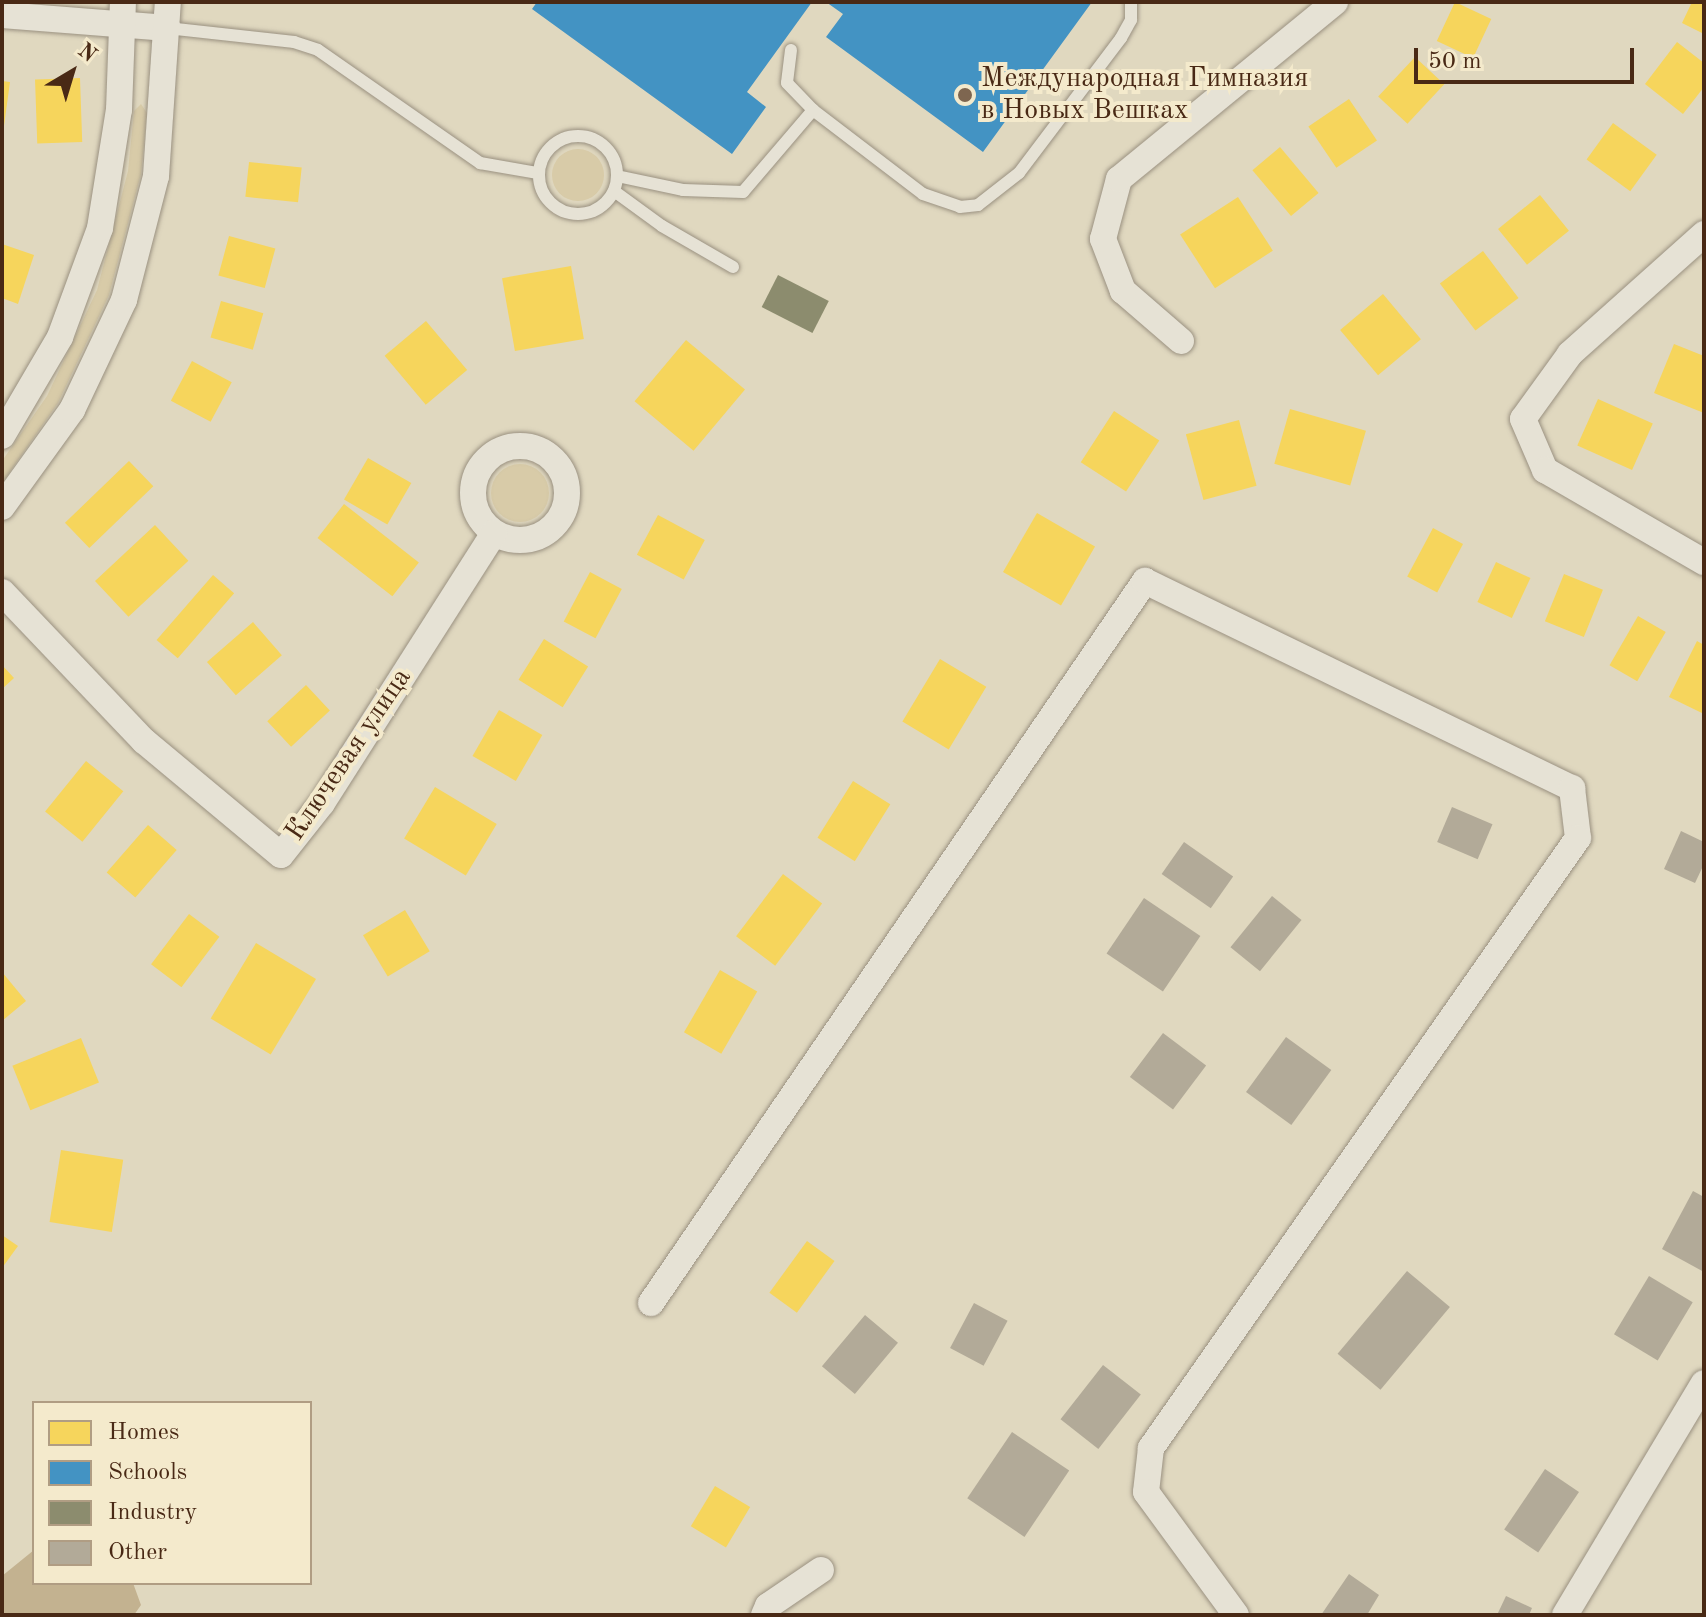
<!DOCTYPE html>
<html>
<head>
<meta charset="utf-8">
<style>
  body { margin:0 }
  #map { position:relative; width:1706px; height:1617px; overflow:hidden; background:#e0d8bf; font-family:"Old Standard TT",serif }
  div>[style] { position:absolute }
  .green>* { inset:0; background:#d8cba8 }
  .round { border-radius:50% }
  .water>* { inset:0; background:#c3b290 }
  .homes>* { inset:0; background:#f6d55c; transform-origin:0 0 }
  .schools>* { inset:0; background:#4393c3 }
  .industry>* { inset:0; background:#8c8c6e; transform-origin:0 0 }
  .building>* { inset:0; background:#b2aa98; transform-origin:0 0 }
  .roads { filter:drop-shadow(0 0 2px #9a9181) drop-shadow(0 0 2px #9a9181) }
  .lane>* { height:12px; margin:-6px; padding:0 6px; transform-origin:6px; border-radius:6px; background:#e6e2d5 }
  .lane>.ring { margin:-6px; padding:0; box-sizing:content-box; background:none; border:12px solid #e6e2d5; border-radius:50% }
  .street>* { height:26px; margin:-13px; padding:0 13px; transform-origin:13px; border-radius:13px; background:#e6e2d5 }
  .street>.ring { margin:-13px; padding:0; box-sizing:content-box; background:none; border:26px solid #e6e2d5; border-radius:50% }
  .dots>* { width:22px; height:22px; translate:-50% -50%; box-sizing:border-box; border:4px solid #f4eacc; border-radius:50% }
  span { translate:-50% -50%; white-space:nowrap; text-align:center; line-height:1.15; -webkit-text-stroke:8px #f4eacc; paint-order:stroke }
  .poi-label { font-size:28px; color:#492915 }
  .left { translate:0 -50%; text-align:left }
  .street-label { font-size:28px; color:#492915 }
  .frame { position:absolute; inset:0; border:4px solid #492915; pointer-events:none }
  .legend { position:absolute; left:32px; top:1401px; width:280px; height:184px; box-sizing:border-box; background:#f4eacc; border:2px solid #b09d83; margin:0; padding:10px 14px; list-style:none; font-size:24px; color:#492915 }
  .legend li { display:flex; align-items:center; gap:16px; height:40px }
  .legend b { width:40px; border:2px solid #b09d83 }
  .north { position:absolute; left:32px; top:32px; width:80px; height:80px; -webkit-text-stroke:6px #f4eacc; paint-order:stroke; rotate:38deg; font-size:22px; font-weight:700; line-height:32px; text-align:center; color:#492915 }
  .north::after { content:''; display:block; margin:auto; width:28px; height:36px; background:#492915; clip-path:polygon(50% 0,100% 100%,50% 72%,0 100%) }
  .scale { position:absolute; left:1414px; top:48px; width:220px; height:36px; box-sizing:border-box; border:4px solid #492915; border-top:0; padding-left:10px; font-size:24px; line-height:28px; white-space:nowrap; color:#492915; -webkit-text-stroke:6px #f4eacc; paint-order:stroke }
</style>
</head>
<body>
<div id="map">
  <div class="green">
    <i style="clip-path:polygon(141px 104px,147px 113px,141px 174px,109px 295px,58px 403px,2px 483px,2px 461px,47px 396px,97px 290px,128px 171px,134px 111px)"></i>
    <i class="round" style="left:552px;top:149px;width:52px;height:52px"></i>
    <i class="round" style="left:491px;top:464px;width:58px;height:58px"></i>
  </div>
  <div class="water">
    <i style="clip-path:polygon(34px 1550px,34px 1583px,133px 1583px,141px 1605px,134px 1615px,2px 1615px,2px 1576px)"></i>
  </div>
  <div class="homes">
    <i style="left:1455px;top:2px;width:40px;height:43px;rotate:25deg"></i>
    <i style="clip-path:polygon(1692px 2px,1704px 2px,1704px 34px,1682px 23px)"></i>
    <i style="clip-path:polygon(1677px 42px,1704px 63px,1704px 87px,1683px 114px,1645px 84px)"></i>
    <i style="left:1415px;top:57px;width:40px;height:54px;rotate:43deg"></i>
    <i style="left:80px;top:78px;width:64px;height:45px;rotate:88deg"></i>
    <i style="clip-path:polygon(2px 81px,10px 82px,4px 126px,2px 126px)"></i>
    <i style="left:1349px;top:99px;width:50px;height:49px;rotate:56deg"></i>
    <i style="left:1613px;top:123px;width:54px;height:45px;rotate:36deg"></i>
    <i style="left:1280px;top:147px;width:60px;height:36px;rotate:50deg"></i>
    <i style="left:249px;top:162px;width:53px;height:35px;rotate:6deg"></i>
    <i style="left:1540px;top:195px;width:46px;height:54px;rotate:51deg"></i>
    <i style="left:1238px;top:197px;width:64px;height:69px;rotate:57deg"></i>
    <i style="left:229px;top:236px;width:48px;height:41px;rotate:15deg"></i>
    <i style="clip-path:polygon(2px 244px,34px 255px,18px 304px,2px 298px)"></i>
    <i style="left:1483px;top:251px;width:59px;height:54px;rotate:53deg"></i>
    <i style="left:571px;top:266px;width:74px;height:70px;rotate:80deg"></i>
    <i style="left:1383px;top:294px;width:59px;height:56px;rotate:50deg"></i>
    <i style="left:221px;top:301px;width:44px;height:38px;rotate:16deg"></i>
    <i style="left:426px;top:321px;width:64px;height:54px;rotate:50deg"></i>
    <i style="left:686px;top:340px;width:77px;height:80px;rotate:40deg"></i>
    <i style="clip-path:polygon(1674px 344px,1704px 356px,1704px 413px,1654px 393px)"></i>
    <i style="left:192px;top:361px;width:45px;height:45px;rotate:28deg"></i>
    <i style="left:1598px;top:399px;width:60px;height:51px;rotate:24deg"></i>
    <i style="left:1290px;top:409px;width:79px;height:57px;rotate:16deg"></i>
    <i style="left:1114px;top:411px;width:54px;height:61px;rotate:33deg"></i>
    <i style="left:1239px;top:420px;width:68px;height:55px;rotate:75deg"></i>
    <i style="left:368px;top:458px;width:50px;height:48px;rotate:30deg"></i>
    <i style="left:129px;top:461px;width:35px;height:89px;rotate:46deg"></i>
    <i style="left:344px;top:504px;width:95px;height:43px;rotate:38deg"></i>
    <i style="left:1037px;top:513px;width:67px;height:68px;rotate:30deg"></i>
    <i style="left:658px;top:515px;width:53px;height:45px;rotate:28deg"></i>
    <i style="left:155px;top:525px;width:49px;height:82px;rotate:47deg"></i>
    <i style="left:1433px;top:528px;width:34px;height:55px;rotate:28deg"></i>
    <i style="left:1496px;top:562px;width:38px;height:44px;rotate:25deg"></i>
    <i style="left:590px;top:572px;width:36px;height:56px;rotate:28deg"></i>
    <i style="left:1564px;top:574px;width:42px;height:51px;rotate:22deg"></i>
    <i style="left:213px;top:575px;width:28px;height:86px;rotate:41deg"></i>
    <i style="left:1638px;top:616px;width:32px;height:57px;rotate:30deg"></i>
    <i style="left:253px;top:622px;width:44px;height:61px;rotate:49deg"></i>
    <i style="left:544px;top:639px;width:52px;height:48px;rotate:32deg"></i>
    <i style="clip-path:polygon(1697px 641px,1704px 645px,1704px 714px,1669px 697px)"></i>
    <i style="left:940px;top:659px;width:54px;height:73px;rotate:31deg"></i>
    <i style="clip-path:polygon(2px 665px,14px 678px,2px 689px)"></i>
    <i style="left:306px;top:685px;width:35px;height:53px;rotate:47deg"></i>
    <i style="left:499px;top:710px;width:50px;height:53px;rotate:30deg"></i>
    <i style="left:86px;top:761px;width:48px;height:65px;rotate:39deg"></i>
    <i style="left:853px;top:781px;width:44px;height:67px;rotate:32deg"></i>
    <i style="left:435px;top:787px;width:72px;height:60px;rotate:31deg"></i>
    <i style="left:148px;top:825px;width:38px;height:63px;rotate:41deg"></i>
    <i style="left:783px;top:874px;width:49px;height:78px;rotate:37deg"></i>
    <i style="left:405px;top:910px;width:48px;height:49px;rotate:59deg"></i>
    <i style="left:189px;top:914px;width:38px;height:63px;rotate:37deg"></i>
    <i style="left:256px;top:943px;width:70px;height:88px;rotate:31deg"></i>
    <i style="left:720px;top:970px;width:43px;height:72px;rotate:30deg"></i>
    <i style="clip-path:polygon(2px 972px,26px 1001px,2px 1021px)"></i>
    <i style="left:81px;top:1038px;width:48px;height:74px;rotate:68deg"></i>
    <i style="left:61px;top:1150px;width:63px;height:73px;rotate:9deg"></i>
    <i style="clip-path:polygon(2px 1235px,18px 1246px,2px 1268px)"></i>
    <i style="left:807px;top:1241px;width:34px;height:64px;rotate:36deg"></i>
    <i style="left:715px;top:1486px;width:41px;height:47px;rotate:31deg"></i>
  </div>
  <div class="schools">
    <i style="clip-path:polygon(537px 2px,812px 2px,747px 92px,766px 107px,732px 154px,532px 9px)"></i>
    <i style="clip-path:polygon(826px 2px,1092px 2px,983px 152px,826px 37px,843px 14px)"></i>
  </div>
  <div class="industry">
    <i style="left:778px;top:275px;width:57px;height:36px;rotate:27deg"></i>
  </div>
  <div class="building">
    <i style="left:1452px;top:807px;width:44px;height:38px;rotate:23deg"></i>
    <i style="clip-path:polygon(1681px 831px,1704px 842px,1704px 864px,1695px 883px,1664px 869px)"></i>
    <i style="left:1184px;top:842px;width:60px;height:39px;rotate:35deg"></i>
    <i style="left:1272px;top:896px;width:38px;height:66px;rotate:39deg"></i>
    <i style="left:1144px;top:898px;width:68px;height:67px;rotate:34deg"></i>
    <i style="left:1163px;top:1033px;width:54px;height:55px;rotate:37deg"></i>
    <i style="left:1286px;top:1037px;width:56px;height:68px;rotate:36deg"></i>
    <i style="clip-path:polygon(1693px 1191px,1704px 1197px,1704px 1272px,1662px 1249px)"></i>
    <i style="left:1407px;top:1271px;width:56px;height:108px;rotate:40deg"></i>
    <i style="left:1649px;top:1276px;width:51px;height:68px;rotate:31deg"></i>
    <i style="left:974px;top:1303px;width:38px;height:51px;rotate:28deg"></i>
    <i style="left:865px;top:1315px;width:43px;height:67px;rotate:40deg"></i>
    <i style="left:1103px;top:1365px;width:48px;height:69px;rotate:38deg"></i>
    <i style="left:1012px;top:1432px;width:69px;height:80px;rotate:34deg"></i>
    <i style="left:1545px;top:1469px;width:41px;height:73px;rotate:34deg"></i>
    <i style="clip-path:polygon(1349px 1574px,1379px 1595px,1367px 1615px,1321px 1615px)"></i>
    <i style="clip-path:polygon(1506px 1596px,1532px 1608px,1529px 1615px,1497px 1615px)"></i>
  </div>
  <div class="roads">
    <div class="lane">
      <i style="left:167px;top:28px;width:128px;rotate:6.3deg"></i>
      <i style="left:294px;top:42px;width:25px;rotate:18deg"></i>
      <i style="left:318px;top:50px;width:198px;rotate:34.9deg"></i>
      <i style="left:480px;top:163px;width:59px;rotate:9.8deg"></i>
      <i style="left:791px;top:50px;width:33px;rotate:97deg"></i>
      <i style="left:787px;top:83px;width:37px;rotate:46deg"></i>
      <i style="left:813px;top:110px;width:138px;rotate:37.4deg"></i>
      <i style="left:923px;top:194px;width:39px;rotate:19deg"></i>
      <i style="left:960px;top:207px;width:18px;rotate:-6deg"></i>
      <i style="left:978px;top:205px;width:52px;rotate:-38deg"></i>
      <i style="left:1019px;top:173px;width:169px;rotate:-52.9deg"></i>
      <i style="left:1121px;top:38px;width:21px;rotate:-61deg"></i>
      <i style="left:1131px;top:20px;width:18px;rotate:-90deg"></i>
      <i class="ring" style="left:539px;top:136px;width:66px;height:66px"></i>
      <i style="left:617px;top:176px;width:67px;rotate:12deg"></i>
      <i style="left:683px;top:190px;width:60px;rotate:1.9deg"></i>
      <i style="left:743px;top:192px;width:108px;rotate:-49.5deg"></i>
      <i style="left:614px;top:191px;width:59px;rotate:36.1deg"></i>
      <i style="left:662px;top:226px;width:82px;rotate:30deg"></i>
    </div>
    <div class="street">
      <i style="left:2px;top:15px;width:166px;rotate:4.5deg"></i>
      <i style="left:1704px;top:234px;width:180px;rotate:138.2deg"></i>
      <i style="left:1570px;top:354px;width:80px;rotate:125.9deg"></i>
      <i style="left:1523px;top:419px;width:56px;rotate:66.7deg"></i>
      <i style="left:1545px;top:470px;width:184px;rotate:30.1deg"></i>
      <i style="left:1181px;top:341px;width:77px;rotate:-139.2deg"></i>
      <i style="left:1123px;top:291px;width:56px;rotate:-111deg"></i>
      <i style="left:1103px;top:239px;width:62px;rotate:-75.1deg"></i>
      <i style="left:1119px;top:179px;width:279px;rotate:-39.3deg"></i>
      <i style="left:2px;top:436px;width:115px;rotate:-59.6deg"></i>
      <i style="left:60px;top:337px;width:116px;rotate:-69.8deg"></i>
      <i style="left:100px;top:228px;width:120px;rotate:-80.9deg"></i>
      <i style="left:119px;top:110px;width:108px;rotate:-87.9deg"></i>
      <i class="ring" style="left:473px;top:446px;width:68px;height:68px"></i>
      <i style="left:2px;top:507px;width:120px;rotate:-54.2deg"></i>
      <i style="left:72px;top:410px;width:122px;rotate:-64.7deg"></i>
      <i style="left:124px;top:300px;width:128px;rotate:-75.5deg"></i>
      <i style="left:156px;top:176px;width:174px;rotate:-86.1deg"></i>
      <i style="left:2px;top:592px;width:206px;rotate:46.4deg"></i>
      <i style="left:144px;top:741px;width:178px;rotate:39.8deg"></i>
      <i style="left:281px;top:855px;width:66px;rotate:-51.7deg"></i>
      <i style="left:322px;top:803px;width:320px;rotate:-57.5deg"></i>
      <i style="left:651px;top:1303px;width:875px;rotate:-55.62deg"></i>
      <i style="left:1145px;top:581px;width:475px;rotate:25.9deg"></i>
      <i style="left:1572px;top:788px;width:50px;rotate:83.2deg"></i>
      <i style="left:1578px;top:838px;width:745px;rotate:124.99deg"></i>
      <i style="left:1151px;top:1448px;width:44px;rotate:96.5deg"></i>
      <i style="left:1146px;top:1492px;width:152px;rotate:53.8deg"></i>
      <i style="left:764px;top:1615px;width:10px;rotate:-66deg"></i>
      <i style="left:768px;top:1606px;width:64px;rotate:-34.2deg"></i>
      <i style="left:1565px;top:1615px;width:270px;rotate:-59.1deg"></i>
    </div>
  </div>
  <div class="dots">
    <i style="left:965px;top:95px;background:#7e6650"></i>
  </div>
  <div class="poi-label">
    <span class="left" style="left:981px;top:95px">Международная Гимназия<br>в Новых Вешках</span>
  </div>
  <div class="street-label">
    <span style="left:349px;top:755px;rotate:-56deg">Ключевая улица</span>
  </div>
  <div class="frame"></div>
  <ul class="legend">
  <li><b style="height:22px;background:#f6d55c"></b>Homes</li>
  <li><b style="height:22px;background:#4393c3"></b>Schools</li>
  <li><b style="height:22px;background:#8c8c6e"></b>Industry</li>
  <li><b style="height:22px;background:#b2aa98"></b>Other</li>
  </ul>
  <div class="north">N</div>
  <div class="scale">50 m</div>
</div>
</body>
</html>
